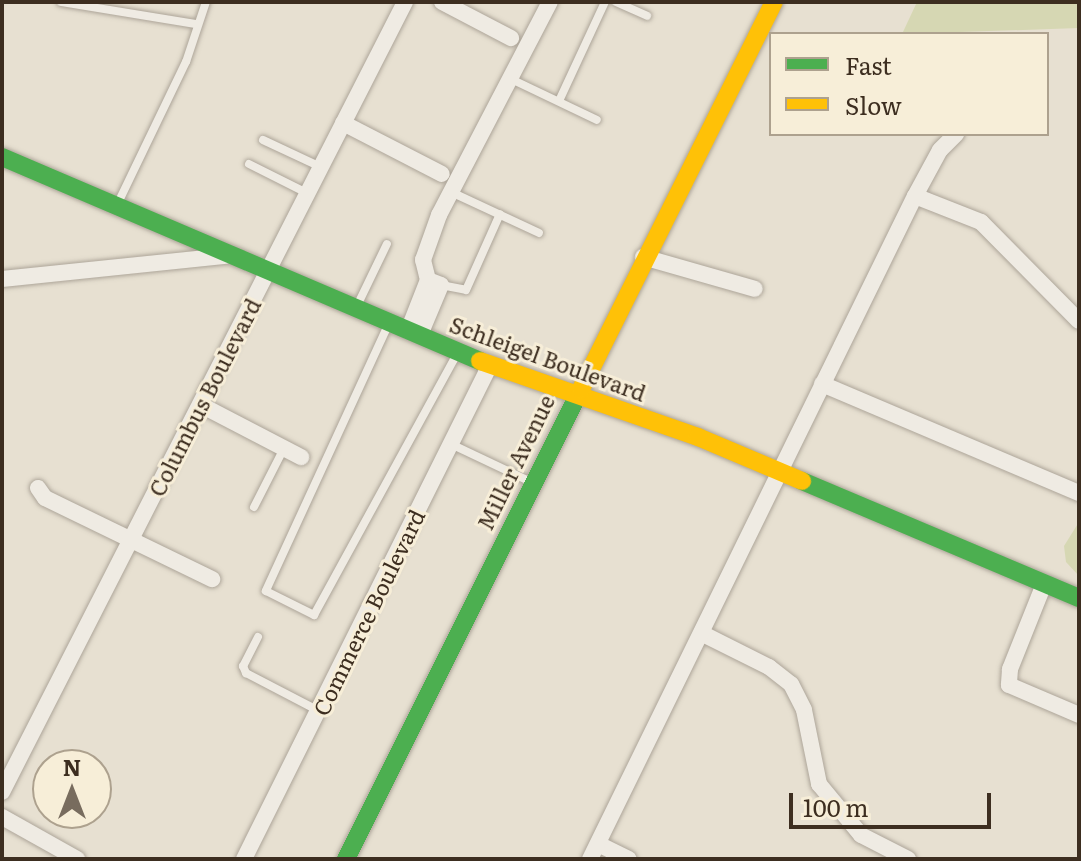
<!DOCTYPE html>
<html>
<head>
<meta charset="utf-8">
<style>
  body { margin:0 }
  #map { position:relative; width:1081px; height:861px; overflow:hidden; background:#e7e0d1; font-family:Literata,serif }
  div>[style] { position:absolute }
  .green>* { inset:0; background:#d6d7b3 }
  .roads { filter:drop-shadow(0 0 2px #ada599) drop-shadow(0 0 2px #ada599) }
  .lane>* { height:8px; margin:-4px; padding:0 4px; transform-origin:4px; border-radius:4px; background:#efebe3 }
  .street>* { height:16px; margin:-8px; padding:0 8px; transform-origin:8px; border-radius:8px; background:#efebe3 }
  .fast>* { height:18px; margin:-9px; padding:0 9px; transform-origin:9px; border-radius:9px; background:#4caf50 }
  .slow>* { height:18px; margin:-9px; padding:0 9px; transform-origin:9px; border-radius:9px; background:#ffc107 }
  span { translate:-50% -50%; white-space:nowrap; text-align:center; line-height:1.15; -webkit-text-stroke:6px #f7eed8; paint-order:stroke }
  .street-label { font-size:22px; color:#3d2e20 }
  .frame { position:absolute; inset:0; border:4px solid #3d2e20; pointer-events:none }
  .legend { position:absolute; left:769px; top:32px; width:280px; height:104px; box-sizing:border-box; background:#f7eed8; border:2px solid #ada18e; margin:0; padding:10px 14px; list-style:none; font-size:24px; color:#3d2e20 }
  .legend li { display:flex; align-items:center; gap:16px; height:40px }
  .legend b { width:40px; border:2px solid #ada18e }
  .north { position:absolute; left:32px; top:749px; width:80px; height:80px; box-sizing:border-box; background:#f7eed8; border:2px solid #ada18e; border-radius:50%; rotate:0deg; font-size:22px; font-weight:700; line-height:32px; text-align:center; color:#3d2e20 }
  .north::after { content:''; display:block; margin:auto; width:28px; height:36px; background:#786c5e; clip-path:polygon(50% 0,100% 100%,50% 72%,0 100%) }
  .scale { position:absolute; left:789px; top:793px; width:202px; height:36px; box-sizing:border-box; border:4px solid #3d2e20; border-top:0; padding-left:10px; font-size:24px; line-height:28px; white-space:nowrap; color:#3d2e20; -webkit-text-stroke:6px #f7eed8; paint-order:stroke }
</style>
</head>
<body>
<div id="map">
  <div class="green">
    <i style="clip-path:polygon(917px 2px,1079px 2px,1079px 28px,902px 34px)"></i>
    <i style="clip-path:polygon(1079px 522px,1079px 576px,1066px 562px,1064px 546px)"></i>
  </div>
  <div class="roads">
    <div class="lane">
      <i style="left:61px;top:2px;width:137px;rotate:9.3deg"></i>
      <i style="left:616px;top:2px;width:34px;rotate:24deg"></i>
      <i style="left:511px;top:79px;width:95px;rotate:25.5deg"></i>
      <i style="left:559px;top:101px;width:109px;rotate:-65.1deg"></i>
      <i style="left:263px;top:140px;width:64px;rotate:25deg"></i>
      <i style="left:249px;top:164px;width:65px;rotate:26.6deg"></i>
      <i style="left:451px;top:192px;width:97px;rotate:25deg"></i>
      <i style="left:118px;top:203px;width:157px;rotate:-64.3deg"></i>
      <i style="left:186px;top:62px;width:63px;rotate:-71.6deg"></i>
      <i style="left:441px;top:285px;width:25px;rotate:11deg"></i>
      <i style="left:466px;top:290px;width:83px;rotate:-65.9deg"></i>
      <i style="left:356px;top:308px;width:71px;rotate:-64.2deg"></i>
      <i style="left:389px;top:323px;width:295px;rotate:114.7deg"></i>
      <i style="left:266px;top:591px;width:54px;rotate:26.6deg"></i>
      <i style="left:314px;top:615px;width:298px;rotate:-61.3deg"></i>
      <i style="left:451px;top:444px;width:89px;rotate:25.4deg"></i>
      <i style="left:254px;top:507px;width:66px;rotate:-63deg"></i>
      <i style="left:258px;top:637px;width:33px;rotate:117deg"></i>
      <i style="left:243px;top:666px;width:8px;rotate:67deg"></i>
      <i style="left:246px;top:673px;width:82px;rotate:27.5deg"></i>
    </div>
    <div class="street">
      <i style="left:442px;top:2px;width:78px;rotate:27.6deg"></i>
      <i style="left:343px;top:123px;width:111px;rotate:27.3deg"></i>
      <i style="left:915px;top:196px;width:71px;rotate:21.5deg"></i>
      <i style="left:981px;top:222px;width:139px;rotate:45.3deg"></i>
      <i style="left:643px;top:257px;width:116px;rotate:15.9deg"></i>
      <i style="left:2px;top:279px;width:225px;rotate:-5.9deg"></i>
      <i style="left:408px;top:331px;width:55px;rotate:-68.6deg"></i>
      <i style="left:428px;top:280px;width:21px;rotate:-104deg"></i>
      <i style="left:423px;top:260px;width:48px;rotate:-70.4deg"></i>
      <i style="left:439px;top:215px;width:240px;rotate:-62.5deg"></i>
      <i style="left:420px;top:335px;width:54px;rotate:-67.2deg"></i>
      <i style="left:441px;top:285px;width:14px;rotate:-159deg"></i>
      <i style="left:822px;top:384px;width:279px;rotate:23deg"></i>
      <i style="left:201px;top:405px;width:113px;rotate:27.5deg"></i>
      <i style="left:38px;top:488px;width:12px;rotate:55deg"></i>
      <i style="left:45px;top:498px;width:186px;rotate:25.9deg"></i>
      <i style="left:1044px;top:584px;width:92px;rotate:111.8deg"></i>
      <i style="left:1010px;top:669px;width:16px;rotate:94deg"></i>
      <i style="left:1009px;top:685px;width:76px;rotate:23.2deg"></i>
      <i style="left:703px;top:634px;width:74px;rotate:26.6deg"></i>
      <i style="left:769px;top:667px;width:28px;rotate:38deg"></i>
      <i style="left:791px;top:684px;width:29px;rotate:63deg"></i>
      <i style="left:804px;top:710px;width:76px;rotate:78.5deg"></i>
      <i style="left:819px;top:784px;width:66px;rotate:50.5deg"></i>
      <i style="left:861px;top:835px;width:53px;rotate:27.1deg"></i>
      <i style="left:2px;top:792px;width:887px;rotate:-62.97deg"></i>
      <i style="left:2px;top:817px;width:86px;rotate:29.2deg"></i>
      <i style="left:598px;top:844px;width:34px;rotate:26deg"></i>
      <i style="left:244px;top:859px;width:552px;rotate:-63.53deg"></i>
      <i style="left:590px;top:859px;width:738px;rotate:-63.89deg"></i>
      <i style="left:915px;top:196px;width:52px;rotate:-61.5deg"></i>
      <i style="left:940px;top:150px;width:23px;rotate:-45deg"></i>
    </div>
    <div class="fast">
      <i style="left:2px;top:157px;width:520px;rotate:23.11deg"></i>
      <i style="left:802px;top:481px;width:301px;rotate:22.9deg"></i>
      <i style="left:346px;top:859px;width:525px;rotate:-63.43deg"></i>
    </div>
    <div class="slow">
      <i style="left:480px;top:361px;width:231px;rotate:19.2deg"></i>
      <i style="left:698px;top:437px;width:113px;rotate:22.9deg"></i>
      <i style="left:581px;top:389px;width:432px;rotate:-63.5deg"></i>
    </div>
  </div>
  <div class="street-label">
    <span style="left:548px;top:358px;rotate:20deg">Schleigel Boulevard</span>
    <span style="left:204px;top:397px;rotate:-63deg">Columbus Boulevard</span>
    <span style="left:515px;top:462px;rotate:-64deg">Miller Avenue</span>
    <span style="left:368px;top:612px;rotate:-64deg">Commerce Boulevard</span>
  </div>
  <div class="frame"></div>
  <ul class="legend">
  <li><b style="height:10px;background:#4caf50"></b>Fast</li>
  <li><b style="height:10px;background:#ffc107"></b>Slow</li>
  </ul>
  <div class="north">N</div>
  <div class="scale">100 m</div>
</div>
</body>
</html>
